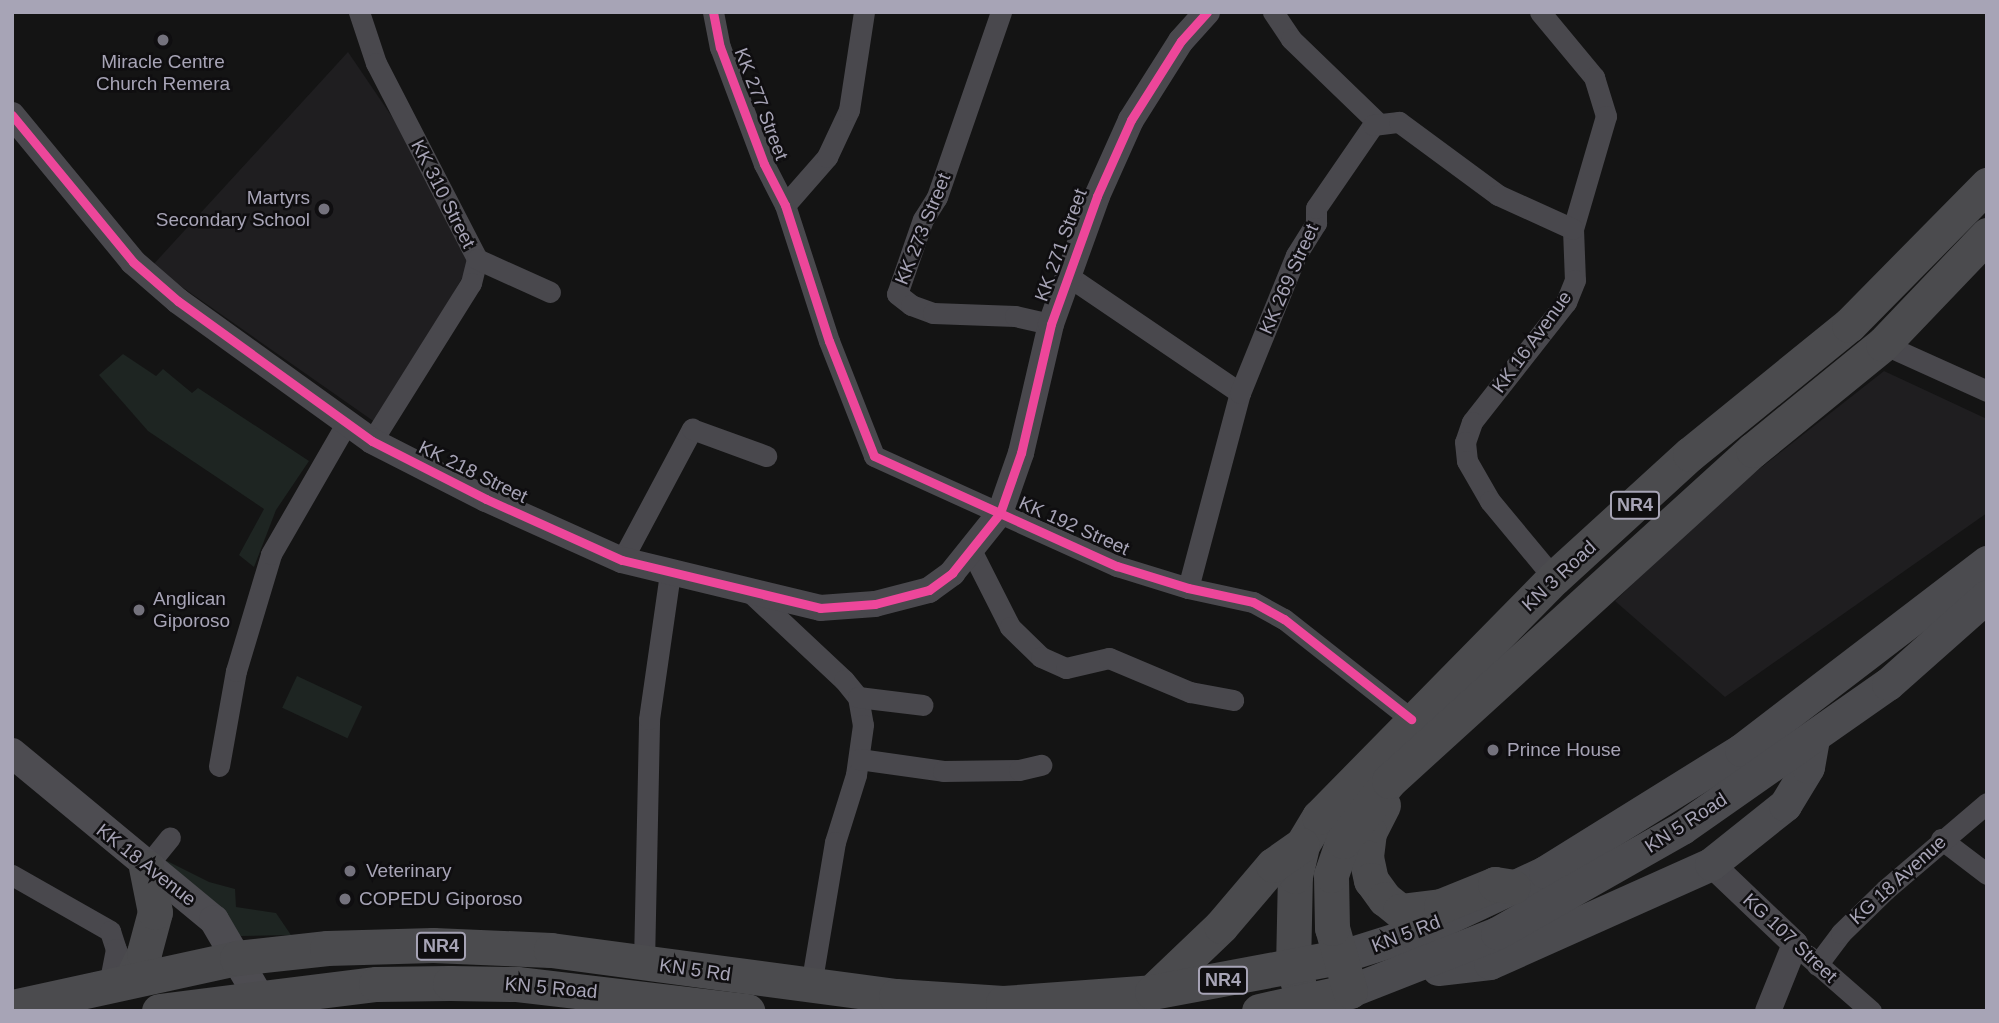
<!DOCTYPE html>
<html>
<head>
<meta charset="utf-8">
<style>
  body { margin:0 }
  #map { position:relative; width:1999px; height:1023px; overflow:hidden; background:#141414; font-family:Helvetica,sans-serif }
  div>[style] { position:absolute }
  .built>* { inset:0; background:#1f1e20 }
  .green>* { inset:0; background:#1e2522; transform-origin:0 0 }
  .minor>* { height:21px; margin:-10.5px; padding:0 10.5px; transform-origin:10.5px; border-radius:10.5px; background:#49484d }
  .tertiary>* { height:26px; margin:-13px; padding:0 13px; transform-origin:13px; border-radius:13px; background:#49484d }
  .secondary>* { height:30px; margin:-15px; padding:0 15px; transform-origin:15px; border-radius:15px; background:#4d4c51 }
  .primary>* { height:33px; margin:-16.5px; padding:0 16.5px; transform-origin:16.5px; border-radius:16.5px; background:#4b4b4f }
  .trunk>* { height:35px; margin:-17.5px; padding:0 17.5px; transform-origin:17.5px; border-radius:17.5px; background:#4b4b4e }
  .cycleway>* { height:9px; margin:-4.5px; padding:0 4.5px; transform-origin:4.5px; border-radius:4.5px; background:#ed469a }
  .dots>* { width:19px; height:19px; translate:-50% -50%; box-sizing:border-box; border:4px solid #0f0e10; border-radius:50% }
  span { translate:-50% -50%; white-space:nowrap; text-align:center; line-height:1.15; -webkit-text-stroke:5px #0f0e10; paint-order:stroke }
  .shield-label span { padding:2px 5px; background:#0f0e10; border:2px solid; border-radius:5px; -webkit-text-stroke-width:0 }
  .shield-label { font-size:18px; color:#a7a4b6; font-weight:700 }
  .poi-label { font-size:19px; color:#a7a4b6 }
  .right { translate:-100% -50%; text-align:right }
  .left { translate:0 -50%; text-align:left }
  .street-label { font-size:19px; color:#a7a4b6 }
  .frame { position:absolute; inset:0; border:14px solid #a7a4b6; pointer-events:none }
</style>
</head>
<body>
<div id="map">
  <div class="built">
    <i style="clip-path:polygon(348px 52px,418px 155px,470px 264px,379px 425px,152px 266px)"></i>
    <i style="clip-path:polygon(1884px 371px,1987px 419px,1987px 513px,1725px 697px,1615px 601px,1716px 503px)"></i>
  </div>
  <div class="green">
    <i style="clip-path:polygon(123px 354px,156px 376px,163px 369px,192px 393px,198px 388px,309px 461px,276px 510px,254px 567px,239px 555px,264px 509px,148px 431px,99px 375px)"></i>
    <i style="left:297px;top:676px;width:72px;height:35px;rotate:25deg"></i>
    <i style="clip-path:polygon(167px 861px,209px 882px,235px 889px,236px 907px,276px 913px,291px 935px,241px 936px,214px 920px,155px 874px)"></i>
  </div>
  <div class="minor">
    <i style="left:359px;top:12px;width:54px;rotate:71.6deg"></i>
    <i style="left:376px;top:63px;width:220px;rotate:62.7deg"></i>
    <i style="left:477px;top:259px;width:25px;rotate:104deg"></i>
    <i style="left:471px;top:283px;width:186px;rotate:122.1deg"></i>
    <i style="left:713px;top:12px;width:36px;rotate:79deg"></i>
    <i style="left:720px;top:47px;width:125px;rotate:69.4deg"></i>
    <i style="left:764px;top:164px;width:46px;rotate:62.9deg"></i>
    <i style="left:785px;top:205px;width:143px;rotate:72.1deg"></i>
    <i style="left:829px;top:341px;width:123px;rotate:68.6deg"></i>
    <i style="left:874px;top:456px;width:267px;rotate:24.4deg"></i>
    <i style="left:1117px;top:566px;width:74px;rotate:17.2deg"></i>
    <i style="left:1188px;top:588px;width:66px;rotate:12.2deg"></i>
    <i style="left:1253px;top:602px;width:35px;rotate:29deg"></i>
    <i style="left:1284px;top:619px;width:162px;rotate:38.2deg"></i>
    <i style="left:1001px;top:12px;width:196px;rotate:109.1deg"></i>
    <i style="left:937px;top:197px;width:26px;rotate:122deg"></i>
    <i style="left:923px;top:219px;width:79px;rotate:109.1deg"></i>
    <i style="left:897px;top:294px;width:18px;rotate:38deg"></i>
    <i style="left:911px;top:305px;width:23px;rotate:20deg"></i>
    <i style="left:933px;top:313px;width:82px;rotate:2.1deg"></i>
    <i style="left:1015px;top:316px;width:37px;rotate:13deg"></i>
    <i style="left:1273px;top:12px;width:32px;rotate:56deg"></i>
    <i style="left:1291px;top:39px;width:121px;rotate:44deg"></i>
    <i style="left:1540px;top:12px;width:85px;rotate:50.3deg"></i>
    <i style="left:1594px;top:77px;width:41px;rotate:72.9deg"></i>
    <i style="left:1606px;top:116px;width:118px;rotate:106.3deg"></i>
    <i style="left:1573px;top:229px;width:51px;rotate:87.8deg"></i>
    <i style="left:1575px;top:280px;width:24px;rotate:112deg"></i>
    <i style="left:1566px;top:302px;width:152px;rotate:128.1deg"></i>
    <i style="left:1472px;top:422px;width:21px;rotate:109deg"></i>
    <i style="left:1465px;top:442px;width:19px;rotate:84deg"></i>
    <i style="left:1467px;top:461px;width:46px;rotate:60.1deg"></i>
    <i style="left:1490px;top:501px;width:100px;rotate:50.3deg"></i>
    <i style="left:785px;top:205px;width:64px;rotate:-48.8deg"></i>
    <i style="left:827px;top:157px;width:52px;rotate:-64.9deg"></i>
    <i style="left:849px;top:110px;width:99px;rotate:-81.3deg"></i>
    <i style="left:477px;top:259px;width:80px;rotate:24.3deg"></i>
    <i style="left:1068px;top:276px;width:208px;rotate:34.2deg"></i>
    <i style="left:1883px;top:344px;width:114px;rotate:24.3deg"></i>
    <i style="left:971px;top:550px;width:86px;rotate:63.1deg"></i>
    <i style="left:1010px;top:627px;width:43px;rotate:44.1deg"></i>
    <i style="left:1041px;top:657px;width:27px;rotate:24deg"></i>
    <i style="left:1066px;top:668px;width:44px;rotate:-13.1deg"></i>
    <i style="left:1109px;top:658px;width:88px;rotate:22.8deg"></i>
    <i style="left:1190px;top:692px;width:44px;rotate:10.5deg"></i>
    <i style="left:622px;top:560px;width:149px;rotate:-61.9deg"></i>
    <i style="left:692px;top:429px;width:79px;rotate:20deg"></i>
    <i style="left:1188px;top:588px;width:202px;rotate:-75.1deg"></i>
    <i style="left:1240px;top:393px;width:149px;rotate:-67.9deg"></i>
    <i style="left:1296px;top:255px;width:38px;rotate:-58deg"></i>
    <i style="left:1316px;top:223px;width:15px;rotate:-90deg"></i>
    <i style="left:1316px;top:208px;width:101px;rotate:-55.5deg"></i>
    <i style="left:1373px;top:125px;width:26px;rotate:-7deg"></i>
    <i style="left:1399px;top:122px;width:123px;rotate:36.4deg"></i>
    <i style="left:1498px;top:195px;width:82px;rotate:24.4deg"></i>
    <i style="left:752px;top:594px;width:126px;rotate:43.1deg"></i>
    <i style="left:844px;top:680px;width:22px;rotate:51deg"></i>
    <i style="left:858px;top:697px;width:28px;rotate:80deg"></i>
    <i style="left:863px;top:725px;width:50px;rotate:98deg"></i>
    <i style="left:856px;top:775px;width:70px;rotate:107.4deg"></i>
    <i style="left:835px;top:842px;width:146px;rotate:99.5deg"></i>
    <i style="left:858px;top:697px;width:65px;rotate:7deg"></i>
    <i style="left:859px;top:759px;width:85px;rotate:8.1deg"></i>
    <i style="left:943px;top:771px;width:76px;rotate:-0.8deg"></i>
    <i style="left:1019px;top:770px;width:23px;rotate:-13deg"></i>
    <i style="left:219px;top:766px;width:97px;rotate:-79.9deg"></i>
    <i style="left:236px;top:671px;width:122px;rotate:-73.3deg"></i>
    <i style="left:271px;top:554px;width:148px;rotate:-60deg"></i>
    <i style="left:1941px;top:839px;width:58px;rotate:37.3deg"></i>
    <i style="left:146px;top:867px;width:38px;rotate:-51deg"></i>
    <i style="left:12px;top:875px;width:113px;rotate:29.7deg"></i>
    <i style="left:110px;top:931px;width:19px;rotate:72deg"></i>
    <i style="left:116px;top:949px;width:37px;rotate:101deg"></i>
    <i style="left:1807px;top:955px;width:85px;rotate:41.2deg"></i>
    <i style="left:644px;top:963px;width:244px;rotate:-88.8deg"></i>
    <i style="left:649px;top:719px;width:148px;rotate:-81.8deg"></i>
    <i style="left:1817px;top:965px;width:40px;rotate:-53deg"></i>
    <i style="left:1841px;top:933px;width:62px;rotate:-44.3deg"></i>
    <i style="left:1885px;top:890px;width:134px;rotate:-40.5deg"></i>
  </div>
  <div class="tertiary">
    <i style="left:12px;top:115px;width:190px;rotate:50.5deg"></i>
    <i style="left:133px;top:262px;width:60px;rotate:40.9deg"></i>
    <i style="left:178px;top:301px;width:239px;rotate:35.8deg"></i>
    <i style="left:372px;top:441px;width:128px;rotate:27deg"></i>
    <i style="left:486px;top:499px;width:149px;rotate:24.2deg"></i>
    <i style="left:622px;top:560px;width:204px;rotate:13.6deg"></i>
    <i style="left:820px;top:608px;width:55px;rotate:-4.2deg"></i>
    <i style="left:875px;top:604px;width:56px;rotate:-14.5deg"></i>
    <i style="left:929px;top:590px;width:29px;rotate:-36deg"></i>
    <i style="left:952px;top:573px;width:77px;rotate:-51.3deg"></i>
    <i style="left:1000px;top:513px;width:64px;rotate:-70.7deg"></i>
    <i style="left:1021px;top:453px;width:132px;rotate:-76.9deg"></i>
    <i style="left:1051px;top:324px;width:136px;rotate:-70.2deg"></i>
    <i style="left:1097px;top:196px;width:83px;rotate:-65.9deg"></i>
    <i style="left:1131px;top:120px;width:93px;rotate:-57.7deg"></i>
    <i style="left:1181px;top:41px;width:39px;rotate:-48deg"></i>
    <i style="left:1711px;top:864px;width:116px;rotate:43.6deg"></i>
    <i style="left:1795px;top:944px;width:72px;rotate:111.9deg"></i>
  </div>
  <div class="secondary">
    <i style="left:12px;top:753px;width:262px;rotate:39.6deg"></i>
    <i style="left:214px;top:920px;width:89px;rotate:59.7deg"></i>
  </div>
  <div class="primary">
    <i style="left:1339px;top:957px;width:80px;rotate:-17.5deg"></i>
    <i style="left:1415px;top:933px;width:144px;rotate:-25.1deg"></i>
    <i style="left:1545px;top:872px;width:231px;rotate:-31.9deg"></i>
    <i style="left:1741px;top:750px;width:310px;rotate:-37.4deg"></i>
    <i style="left:1438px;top:969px;width:52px;rotate:-6.6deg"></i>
    <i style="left:1490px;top:963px;width:242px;rotate:-24.1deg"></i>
    <i style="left:1711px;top:864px;width:95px;rotate:-38.6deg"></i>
    <i style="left:1785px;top:805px;width:44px;rotate:-58.8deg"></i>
    <i style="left:1808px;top:767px;width:28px;rotate:-80deg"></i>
    <i style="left:1350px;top:991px;width:158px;rotate:-21.5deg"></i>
    <i style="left:1497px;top:933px;width:213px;rotate:-29.6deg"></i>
    <i style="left:1682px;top:828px;width:251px;rotate:-35deg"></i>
    <i style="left:1888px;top:684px;width:132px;rotate:-41.6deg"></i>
  </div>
  <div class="trunk">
    <i style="left:1383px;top:805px;width:30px;rotate:117deg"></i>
    <i style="left:1369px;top:832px;width:25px;rotate:97deg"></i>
    <i style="left:1366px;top:857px;width:24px;rotate:78deg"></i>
    <i style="left:1371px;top:880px;width:24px;rotate:54deg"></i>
    <i style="left:1385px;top:899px;width:19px;rotate:39deg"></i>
    <i style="left:1400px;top:911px;width:41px;rotate:-7deg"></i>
    <i style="left:1441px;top:906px;width:58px;rotate:-22.2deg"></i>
    <i style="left:1495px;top:884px;width:18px;rotate:9deg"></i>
    <i style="left:131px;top:980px;width:30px;rotate:-64deg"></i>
    <i style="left:144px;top:953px;width:42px;rotate:-75deg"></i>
    <i style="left:155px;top:912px;width:46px;rotate:-101.3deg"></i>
    <i style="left:1300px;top:989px;width:22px;rotate:-108deg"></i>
    <i style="left:1293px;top:968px;width:92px;rotate:-88.8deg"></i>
    <i style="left:1295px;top:876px;width:32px;rotate:-77deg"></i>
    <i style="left:1302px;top:845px;width:33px;rotate:-59deg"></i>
    <i style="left:1319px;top:817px;width:335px;rotate:-45.5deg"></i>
    <i style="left:1554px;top:578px;width:184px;rotate:-42.4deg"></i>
    <i style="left:1690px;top:454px;width:205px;rotate:-39.1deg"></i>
    <i style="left:1849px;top:325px;width:197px;rotate:-45.4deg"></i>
    <i style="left:1152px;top:992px;width:95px;rotate:-43.7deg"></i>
    <i style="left:1221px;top:926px;width:80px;rotate:-49.6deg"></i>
    <i style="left:1273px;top:865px;width:35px;rotate:-35deg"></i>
    <i style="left:12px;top:1007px;width:230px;rotate:-12.3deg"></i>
    <i style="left:237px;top:958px;width:91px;rotate:-6.3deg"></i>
    <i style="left:327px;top:948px;width:106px;rotate:-1.6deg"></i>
    <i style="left:433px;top:945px;width:118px;rotate:2.4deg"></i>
    <i style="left:551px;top:950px;width:348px;rotate:7.6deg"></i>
    <i style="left:896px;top:996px;width:107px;rotate:3.7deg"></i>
    <i style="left:1003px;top:1003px;width:149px;rotate:-4.2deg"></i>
    <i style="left:1152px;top:992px;width:190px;rotate:-10.6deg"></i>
    <i style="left:159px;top:1011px;width:219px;rotate:-7.1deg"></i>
    <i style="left:376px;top:984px;width:74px;rotate:-0.8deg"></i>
    <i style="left:450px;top:983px;width:67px;rotate:0.9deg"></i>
    <i style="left:517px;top:984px;width:232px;rotate:6.7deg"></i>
    <i style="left:1259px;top:1011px;width:93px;rotate:-12.4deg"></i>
    <i style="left:1350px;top:991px;width:66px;rotate:-105.9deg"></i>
    <i style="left:1332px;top:928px;width:53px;rotate:-91.1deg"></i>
    <i style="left:1331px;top:875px;width:36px;rotate:-71deg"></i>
    <i style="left:1343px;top:841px;width:76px;rotate:-52.5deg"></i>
    <i style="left:1389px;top:781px;width:492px;rotate:-42.3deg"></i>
    <i style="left:1753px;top:450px;width:168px;rotate:-39.2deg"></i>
    <i style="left:1883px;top:344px;width:151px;rotate:-46.3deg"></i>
  </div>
  <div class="cycleway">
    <i style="left:713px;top:12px;width:36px;rotate:79deg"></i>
    <i style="left:720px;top:47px;width:125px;rotate:69.4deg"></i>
    <i style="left:764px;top:164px;width:46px;rotate:62.9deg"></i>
    <i style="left:785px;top:205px;width:143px;rotate:72.1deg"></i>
    <i style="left:829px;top:341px;width:123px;rotate:68.6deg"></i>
    <i style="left:874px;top:456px;width:267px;rotate:24.4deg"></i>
    <i style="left:1117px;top:566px;width:74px;rotate:17.2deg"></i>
    <i style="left:1188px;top:588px;width:66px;rotate:12.2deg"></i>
    <i style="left:1253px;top:602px;width:35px;rotate:29deg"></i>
    <i style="left:1284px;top:619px;width:162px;rotate:38.2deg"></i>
    <i style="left:12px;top:115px;width:190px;rotate:50.5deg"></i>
    <i style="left:133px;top:262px;width:60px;rotate:40.9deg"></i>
    <i style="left:178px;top:301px;width:239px;rotate:35.8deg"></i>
    <i style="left:372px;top:441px;width:128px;rotate:27deg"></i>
    <i style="left:486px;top:499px;width:149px;rotate:24.2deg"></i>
    <i style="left:622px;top:560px;width:204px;rotate:13.6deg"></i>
    <i style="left:820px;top:608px;width:55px;rotate:-4.2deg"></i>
    <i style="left:875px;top:604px;width:56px;rotate:-14.5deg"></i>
    <i style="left:929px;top:590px;width:29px;rotate:-36deg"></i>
    <i style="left:952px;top:573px;width:77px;rotate:-51.3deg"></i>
    <i style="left:1000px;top:513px;width:64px;rotate:-70.7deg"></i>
    <i style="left:1021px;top:453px;width:132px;rotate:-76.9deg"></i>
    <i style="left:1051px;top:324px;width:136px;rotate:-70.2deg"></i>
    <i style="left:1097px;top:196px;width:83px;rotate:-65.9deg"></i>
    <i style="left:1131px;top:120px;width:93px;rotate:-57.7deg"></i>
    <i style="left:1181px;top:41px;width:39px;rotate:-48deg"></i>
  </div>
  <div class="dots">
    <i style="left:163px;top:40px;background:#74727d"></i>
    <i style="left:324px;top:209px;background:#74727d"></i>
    <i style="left:139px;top:610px;background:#74727d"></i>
    <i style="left:1493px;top:750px;background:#74727d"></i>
    <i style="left:350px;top:871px;background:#74727d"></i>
    <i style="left:345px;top:899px;background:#74727d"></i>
  </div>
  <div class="shield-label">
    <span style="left:1635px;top:505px">NR4</span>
    <span style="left:441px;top:946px">NR4</span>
    <span style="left:1223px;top:980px">NR4</span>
  </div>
  <div class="poi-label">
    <span style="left:163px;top:73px">Miracle Centre<br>Church Remera</span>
    <span class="right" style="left:310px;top:209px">Martyrs<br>Secondary School</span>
    <span class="left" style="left:153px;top:610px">Anglican<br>Giporoso</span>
    <span class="left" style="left:1507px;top:750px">Prince House</span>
    <span class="left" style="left:366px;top:871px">Veterinary</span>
    <span class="left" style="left:359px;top:899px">COPEDU Giporoso</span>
  </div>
  <div class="street-label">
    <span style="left:761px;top:104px;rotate:69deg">KK 277 Street</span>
    <span style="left:443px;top:194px;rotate:63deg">KK 310 Street</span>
    <span style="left:923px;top:229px;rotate:-68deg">KK 273 Street</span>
    <span style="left:1061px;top:245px;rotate:-70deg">KK 271 Street</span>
    <span style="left:1289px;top:279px;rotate:-66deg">KK 269 Street</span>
    <span style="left:1532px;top:342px;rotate:-54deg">KK 16 Avenue</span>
    <span style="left:473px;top:472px;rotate:26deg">KK 218 Street</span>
    <span style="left:1074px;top:526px;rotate:24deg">KK 192 Street</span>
    <span style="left:1559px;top:576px;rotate:-43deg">KN 3 Road</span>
    <span style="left:1686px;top:823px;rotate:-33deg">KN 5 Road</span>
    <span style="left:146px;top:865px;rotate:38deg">KK 18 Avenue</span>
    <span style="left:1898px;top:880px;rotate:-42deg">KG 18 Avenue</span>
    <span style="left:1406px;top:934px;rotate:-21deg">KN 5 Rd</span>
    <span style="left:1790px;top:938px;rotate:43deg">KG 107 Street</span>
    <span style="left:695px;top:970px;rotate:8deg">KN 5 Rd</span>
    <span style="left:551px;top:988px;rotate:5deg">KN 5 Road</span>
  </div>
  <div class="frame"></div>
</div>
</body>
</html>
